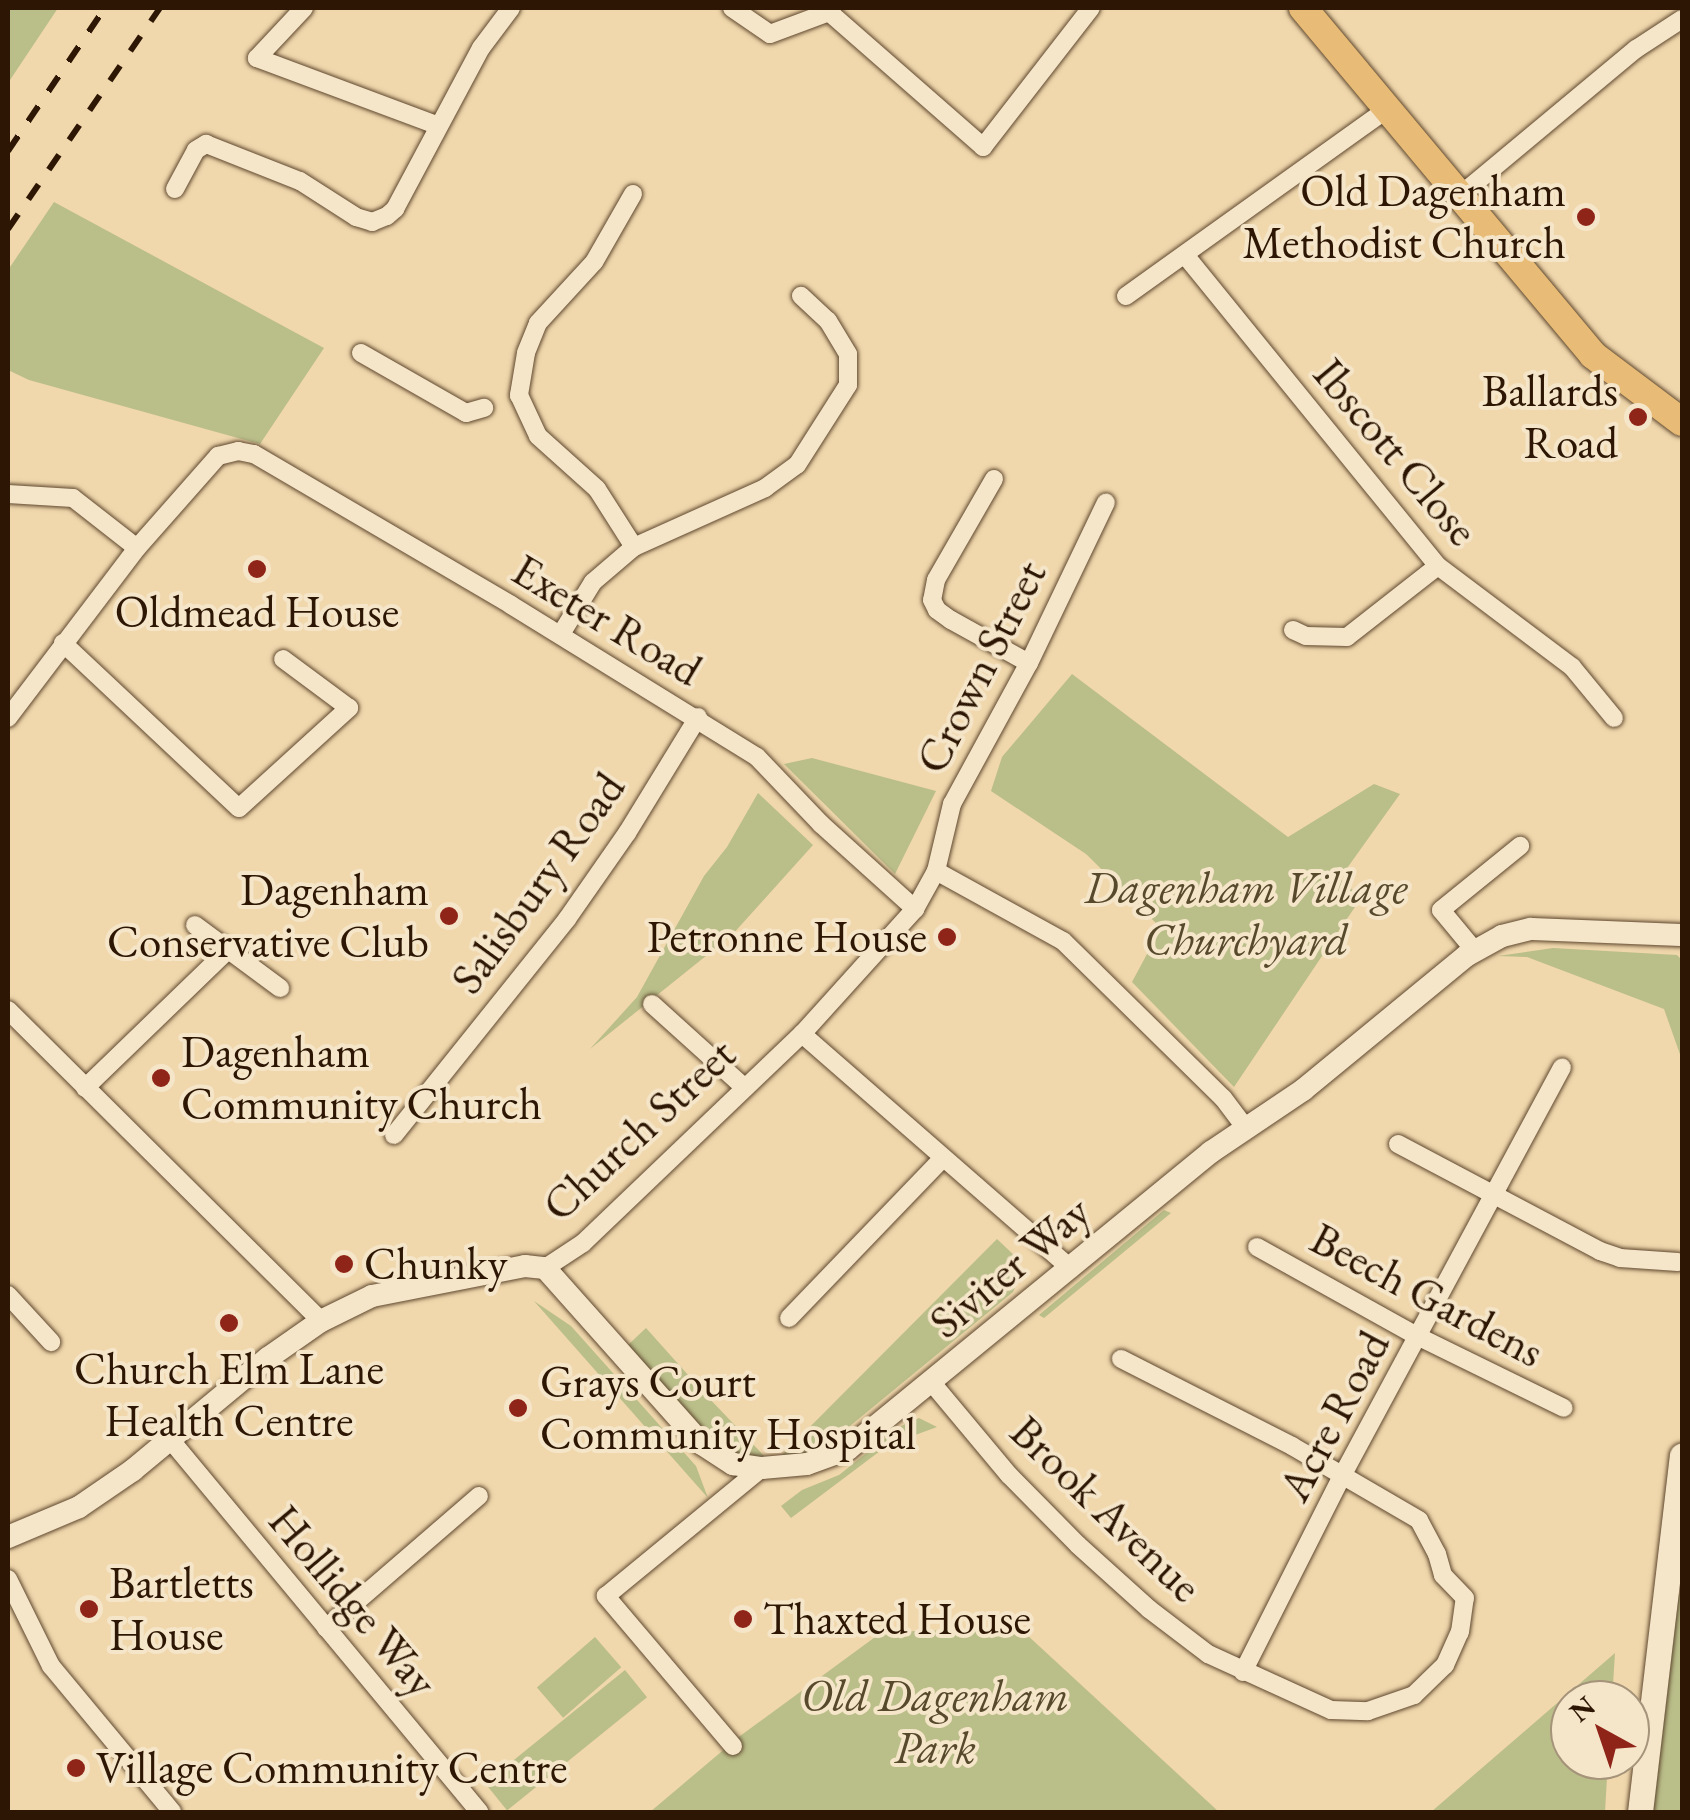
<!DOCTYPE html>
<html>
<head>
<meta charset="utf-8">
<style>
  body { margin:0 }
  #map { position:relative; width:1690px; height:1820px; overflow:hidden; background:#f0d7ac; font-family:"EB Garamond",serif }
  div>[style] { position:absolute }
  .green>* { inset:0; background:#babe89; transform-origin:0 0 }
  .roads { filter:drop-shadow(0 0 2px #5e472e) drop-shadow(0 0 2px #5e472e) }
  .minor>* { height:18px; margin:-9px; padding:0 9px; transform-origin:9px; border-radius:9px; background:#f5e5c9 }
  .tertiary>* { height:22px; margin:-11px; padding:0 11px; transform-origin:11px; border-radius:11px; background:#f5e5c9 }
  .secondary>* { height:25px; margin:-12.5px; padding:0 12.5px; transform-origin:12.5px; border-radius:12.5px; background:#f5e5c9 }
  .primary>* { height:28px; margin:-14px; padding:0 14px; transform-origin:14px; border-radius:14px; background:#e8bc76 }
  .rail>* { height:6px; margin-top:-3px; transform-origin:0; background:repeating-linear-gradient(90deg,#2d1704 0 18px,transparent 0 36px) }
  .dots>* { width:28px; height:28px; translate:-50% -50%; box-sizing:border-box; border:5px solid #f5e5c9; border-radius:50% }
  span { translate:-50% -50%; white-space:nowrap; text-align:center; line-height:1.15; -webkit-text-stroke:8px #f5e5c9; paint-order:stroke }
  .poi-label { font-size:45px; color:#2d1704 }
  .right { translate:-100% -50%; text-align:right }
  .left { translate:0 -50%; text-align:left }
  .street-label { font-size:45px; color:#2d1704 }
  .park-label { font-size:45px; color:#57492c; font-style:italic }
  .frame { position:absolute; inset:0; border:10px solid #2d1704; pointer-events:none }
  .north { position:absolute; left:1550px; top:1680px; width:100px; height:100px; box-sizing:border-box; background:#f5e5c9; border:2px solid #a5937a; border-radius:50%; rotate:320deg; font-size:28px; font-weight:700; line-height:40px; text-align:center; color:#2d1704 }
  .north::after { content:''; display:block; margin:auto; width:35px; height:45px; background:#8f2418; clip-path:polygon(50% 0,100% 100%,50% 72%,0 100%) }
</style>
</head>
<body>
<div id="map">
  <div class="green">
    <i style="clip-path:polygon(8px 8px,58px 8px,8px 83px)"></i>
    <i style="clip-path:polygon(54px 202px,324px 348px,260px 444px,29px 380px,8px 370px,8px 270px)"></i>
    <i style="clip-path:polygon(1072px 674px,1288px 837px,1374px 784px,1400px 794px,1340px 878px,1361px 898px,1234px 1087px,1132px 982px,1161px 928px,1086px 854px,991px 791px,1002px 757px)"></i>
    <i style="clip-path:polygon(812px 758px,936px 791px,895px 874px,784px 764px)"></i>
    <i style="clip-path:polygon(758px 793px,813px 845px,732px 935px,590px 1049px,637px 997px,704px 876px,727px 847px)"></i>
    <i style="clip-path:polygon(1553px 948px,1677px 955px,1682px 960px,1682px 1060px,1664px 1009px,1527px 957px,1498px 956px)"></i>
    <i style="clip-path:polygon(1164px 1210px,1171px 1213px,1044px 1318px,1039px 1315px)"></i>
    <i style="clip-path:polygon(997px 1239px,1018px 1259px,1021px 1275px,1013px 1292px,839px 1435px,804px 1454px,778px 1459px)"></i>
    <i style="clip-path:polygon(534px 1301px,571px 1326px,696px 1466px,708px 1498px)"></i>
    <i style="clip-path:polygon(646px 1328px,706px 1395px,770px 1462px,723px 1451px,628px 1345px)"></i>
    <i style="clip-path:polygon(919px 1418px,937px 1427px,888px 1445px,791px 1518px,781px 1506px,802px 1490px,839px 1475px,899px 1427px)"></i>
    <i style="clip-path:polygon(1682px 1591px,1682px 1812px,1651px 1812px,1668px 1606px)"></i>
    <i style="clip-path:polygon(953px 1630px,1026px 1634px,1219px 1812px,650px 1812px,740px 1736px,882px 1632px)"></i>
    <i style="left:595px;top:1637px;width:40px;height:77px;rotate:49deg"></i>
    <i style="clip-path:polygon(1615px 1653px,1612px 1700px,1570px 1700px,1570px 1760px,1608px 1760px,1605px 1812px,1431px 1812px)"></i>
    <i style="left:625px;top:1670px;width:35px;height:180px;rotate:51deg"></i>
  </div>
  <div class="roads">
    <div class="minor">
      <i style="left:304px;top:8px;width:69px;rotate:133.2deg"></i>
      <i style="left:257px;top:58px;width:194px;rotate:20.5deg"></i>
      <i style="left:732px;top:8px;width:46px;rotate:34.4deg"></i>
      <i style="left:770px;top:34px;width:63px;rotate:-20.4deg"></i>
      <i style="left:832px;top:8px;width:5px;rotate:127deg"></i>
      <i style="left:829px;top:12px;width:205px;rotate:41.2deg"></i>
      <i style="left:983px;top:147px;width:176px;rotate:-52.2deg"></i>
      <i style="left:175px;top:189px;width:44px;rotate:-61.7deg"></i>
      <i style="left:196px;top:150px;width:12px;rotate:-31deg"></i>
      <i style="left:206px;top:144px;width:101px;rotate:21.5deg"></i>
      <i style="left:300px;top:181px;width:67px;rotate:32.7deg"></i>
      <i style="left:356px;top:217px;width:17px;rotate:17deg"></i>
      <i style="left:372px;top:222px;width:16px;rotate:-22deg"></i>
      <i style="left:387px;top:216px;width:11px;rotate:-41deg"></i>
      <i style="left:395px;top:209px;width:183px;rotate:-61.9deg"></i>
      <i style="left:481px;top:48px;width:50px;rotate:-53.1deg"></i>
      <i style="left:633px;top:194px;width:78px;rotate:119.8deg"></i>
      <i style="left:594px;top:262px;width:83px;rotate:132.6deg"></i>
      <i style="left:538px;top:323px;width:32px;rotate:112deg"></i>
      <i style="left:526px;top:353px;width:43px;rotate:99.5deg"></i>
      <i style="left:519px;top:395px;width:45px;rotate:65.1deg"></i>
      <i style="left:538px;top:436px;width:79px;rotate:41.9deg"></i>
      <i style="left:597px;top:489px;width:69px;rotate:57.5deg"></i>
      <i style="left:1457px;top:198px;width:233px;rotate:-39.8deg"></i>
      <i style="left:1636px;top:49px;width:55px;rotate:-33.1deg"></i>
      <i style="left:1185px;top:255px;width:401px;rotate:50.9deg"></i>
      <i style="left:1438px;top:566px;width:168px;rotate:37deg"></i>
      <i style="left:1572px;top:667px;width:66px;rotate:50.5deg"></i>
      <i style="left:1126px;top:296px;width:320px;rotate:-35.6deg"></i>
      <i style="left:361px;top:353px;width:121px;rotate:29.7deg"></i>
      <i style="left:466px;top:413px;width:19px;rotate:-16deg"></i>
      <i style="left:994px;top:479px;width:116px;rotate:119.9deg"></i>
      <i style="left:936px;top:580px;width:20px;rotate:101deg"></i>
      <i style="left:932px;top:600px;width:11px;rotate:63deg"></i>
      <i style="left:937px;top:610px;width:17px;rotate:36deg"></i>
      <i style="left:951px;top:620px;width:89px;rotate:28.9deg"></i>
      <i style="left:8px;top:494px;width:65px;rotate:3.5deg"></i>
      <i style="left:73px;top:498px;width:81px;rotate:38deg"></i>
      <i style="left:1293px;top:630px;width:14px;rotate:25deg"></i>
      <i style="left:1306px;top:636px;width:41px;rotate:1.4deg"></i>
      <i style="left:1347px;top:637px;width:115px;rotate:-38deg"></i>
      <i style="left:561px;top:634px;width:61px;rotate:-58.4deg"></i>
      <i style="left:593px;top:582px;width:54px;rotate:-40.5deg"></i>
      <i style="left:634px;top:547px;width:144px;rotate:-24.2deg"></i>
      <i style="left:765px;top:488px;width:39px;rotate:-36deg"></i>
      <i style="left:797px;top:465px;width:95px;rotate:-57.5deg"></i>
      <i style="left:848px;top:385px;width:31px;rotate:-90deg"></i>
      <i style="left:848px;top:354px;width:39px;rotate:-121deg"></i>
      <i style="left:828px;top:321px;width:37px;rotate:-137deg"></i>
      <i style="left:63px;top:643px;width:241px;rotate:43.2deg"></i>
      <i style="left:239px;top:808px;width:149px;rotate:-42.3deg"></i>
      <i style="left:349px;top:708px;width:82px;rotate:-143.4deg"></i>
      <i style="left:8px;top:718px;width:213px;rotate:-52.8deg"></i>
      <i style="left:137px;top:548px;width:123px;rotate:-48.6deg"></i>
      <i style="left:218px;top:456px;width:21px;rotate:-14deg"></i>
      <i style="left:238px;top:451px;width:16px;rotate:11deg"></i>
      <i style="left:254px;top:454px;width:298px;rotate:30.4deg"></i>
      <i style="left:511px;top:605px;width:289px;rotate:31.7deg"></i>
      <i style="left:757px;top:757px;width:93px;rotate:46.3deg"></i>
      <i style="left:821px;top:824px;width:127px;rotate:42.1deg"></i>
      <i style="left:936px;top:871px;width:145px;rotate:28.9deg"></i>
      <i style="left:1063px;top:941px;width:224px;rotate:44.5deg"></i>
      <i style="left:1223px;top:1098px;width:36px;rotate:53deg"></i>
      <i style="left:195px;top:925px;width:106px;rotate:36.5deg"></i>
      <i style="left:1475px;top:951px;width:53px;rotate:-129.7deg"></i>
      <i style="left:1441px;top:910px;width:102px;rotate:-39deg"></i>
      <i style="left:652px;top:1004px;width:124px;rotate:42.1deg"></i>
      <i style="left:8px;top:1010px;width:441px;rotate:44.8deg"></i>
      <i style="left:802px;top:1034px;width:357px;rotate:41.1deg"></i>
      <i style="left:85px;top:1088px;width:200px;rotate:-44deg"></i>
      <i style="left:394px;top:1135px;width:277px;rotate:-51.3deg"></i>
      <i style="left:567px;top:919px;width:105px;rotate:-55.1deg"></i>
      <i style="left:627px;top:833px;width:136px;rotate:-58.5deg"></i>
      <i style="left:1398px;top:1144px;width:229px;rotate:27.9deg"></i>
      <i style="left:1600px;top:1251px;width:21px;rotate:19deg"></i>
      <i style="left:1620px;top:1258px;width:58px;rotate:3.9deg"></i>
      <i style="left:1257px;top:1247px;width:185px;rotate:29.1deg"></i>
      <i style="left:1419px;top:1337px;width:161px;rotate:26.1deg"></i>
      <i style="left:545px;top:1268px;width:45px;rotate:-33.3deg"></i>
      <i style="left:583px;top:1243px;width:303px;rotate:-43.7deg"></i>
      <i style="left:802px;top:1034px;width:169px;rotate:-47.9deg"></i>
      <i style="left:915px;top:909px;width:43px;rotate:-61.1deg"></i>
      <i style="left:936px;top:871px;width:69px;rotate:-76.6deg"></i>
      <i style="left:952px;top:804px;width:161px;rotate:-61.4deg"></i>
      <i style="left:1029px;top:663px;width:178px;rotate:-64.4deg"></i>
      <i style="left:8px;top:1295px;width:64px;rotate:47.5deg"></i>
      <i style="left:789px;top:1318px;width:221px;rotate:-46.1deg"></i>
      <i style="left:932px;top:1383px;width:120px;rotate:50.1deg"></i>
      <i style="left:1009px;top:1475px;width:98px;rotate:45.4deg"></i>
      <i style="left:1078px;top:1545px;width:96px;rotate:42deg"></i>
      <i style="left:1149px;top:1609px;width:74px;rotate:37.3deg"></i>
      <i style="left:1208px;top:1654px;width:135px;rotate:24.5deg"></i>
      <i style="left:1331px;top:1710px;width:37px;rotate:2deg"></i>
      <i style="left:1368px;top:1711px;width:49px;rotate:-19.2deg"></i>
      <i style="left:1414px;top:1695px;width:43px;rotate:-44.1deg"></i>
      <i style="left:1445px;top:1665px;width:36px;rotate:-66deg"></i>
      <i style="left:1460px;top:1632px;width:34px;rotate:-82deg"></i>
      <i style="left:1465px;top:1598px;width:32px;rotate:-134deg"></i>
      <i style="left:1443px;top:1575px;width:22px;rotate:-106deg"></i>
      <i style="left:1437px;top:1554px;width:38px;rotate:-118deg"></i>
      <i style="left:1419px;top:1520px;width:147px;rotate:-149.8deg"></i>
      <i style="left:1292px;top:1446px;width:192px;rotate:-153deg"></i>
      <i style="left:169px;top:1438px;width:486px;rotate:50.3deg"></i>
      <i style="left:8px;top:1579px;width:97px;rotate:63.7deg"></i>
      <i style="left:51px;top:1666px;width:190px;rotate:50.3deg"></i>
      <i style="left:326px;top:1628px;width:202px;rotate:-40.8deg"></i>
      <i style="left:1243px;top:1672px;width:220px;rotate:-63.2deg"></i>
      <i style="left:1342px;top:1476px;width:464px;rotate:-61.7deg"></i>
      <i style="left:733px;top:1746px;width:197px;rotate:-130.3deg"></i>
      <i style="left:606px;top:1596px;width:202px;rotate:-39.4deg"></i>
    </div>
    <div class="tertiary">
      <i style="left:8px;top:1537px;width:77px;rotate:-22.9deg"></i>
      <i style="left:79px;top:1507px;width:65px;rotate:-34.4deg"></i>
      <i style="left:133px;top:1470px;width:175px;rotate:-39.7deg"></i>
      <i style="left:268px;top:1358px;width:65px;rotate:-34.9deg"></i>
      <i style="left:321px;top:1321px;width:57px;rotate:-26.1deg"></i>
      <i style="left:372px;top:1296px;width:156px;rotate:-11.1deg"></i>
      <i style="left:525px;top:1266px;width:20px;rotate:6deg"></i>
      <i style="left:545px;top:1268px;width:236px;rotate:48.3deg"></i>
      <i style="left:702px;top:1444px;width:37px;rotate:33deg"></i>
      <i style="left:733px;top:1464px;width:29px;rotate:8deg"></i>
      <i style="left:762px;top:1468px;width:45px;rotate:-5.1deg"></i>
      <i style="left:807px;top:1464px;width:44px;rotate:-20.1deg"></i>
      <i style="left:848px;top:1449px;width:469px;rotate:-39.3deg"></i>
      <i style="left:1211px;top:1152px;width:111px;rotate:-34deg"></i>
      <i style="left:1303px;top:1090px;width:211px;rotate:-39.4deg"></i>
      <i style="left:1466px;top:956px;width:41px;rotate:-29.1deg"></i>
      <i style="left:1502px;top:936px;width:30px;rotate:-14deg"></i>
      <i style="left:1531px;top:929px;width:151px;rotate:2.3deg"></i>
    </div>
    <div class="secondary">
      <i style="left:1640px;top:1812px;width:359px;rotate:-83.3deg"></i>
    </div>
    <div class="primary">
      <i style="left:1303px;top:8px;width:452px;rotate:50.1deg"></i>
      <i style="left:1593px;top:355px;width:111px;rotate:37deg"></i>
    </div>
  </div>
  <div class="rail">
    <i style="left:8px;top:151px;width:173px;rotate:-55.9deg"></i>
    <i style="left:8px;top:229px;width:268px;rotate:-55.5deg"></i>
  </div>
  <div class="dots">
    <i style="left:1586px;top:217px;background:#8f2418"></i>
    <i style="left:1638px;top:417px;background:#8f2418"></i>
    <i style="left:257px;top:569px;background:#8f2418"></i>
    <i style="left:449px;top:916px;background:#8f2418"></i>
    <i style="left:947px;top:937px;background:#8f2418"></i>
    <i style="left:161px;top:1078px;background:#8f2418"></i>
    <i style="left:344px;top:1264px;background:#8f2418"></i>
    <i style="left:229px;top:1323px;background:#8f2418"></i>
    <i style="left:518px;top:1408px;background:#8f2418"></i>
    <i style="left:89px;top:1609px;background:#8f2418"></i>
    <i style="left:743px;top:1619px;background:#8f2418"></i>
    <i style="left:76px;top:1768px;background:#8f2418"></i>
  </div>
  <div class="poi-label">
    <span class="right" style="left:1566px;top:217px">Old Dagenham<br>Methodist Church</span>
    <span class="right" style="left:1618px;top:417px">Ballards<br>Road</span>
    <span style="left:257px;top:612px">Oldmead House</span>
    <span class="right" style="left:429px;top:916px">Dagenham<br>Conservative Club</span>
    <span class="right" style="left:927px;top:937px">Petronne House</span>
    <span class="left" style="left:181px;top:1078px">Dagenham<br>Community Church</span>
    <span class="left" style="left:364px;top:1264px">Chunky</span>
    <span style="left:229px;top:1395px">Church Elm Lane<br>Health Centre</span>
    <span class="left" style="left:540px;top:1408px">Grays Court<br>Community Hospital</span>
    <span class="left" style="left:109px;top:1609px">Bartletts<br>House</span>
    <span class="left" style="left:763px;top:1619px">Thaxted House</span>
    <span class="left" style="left:96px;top:1768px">Village Community Centre</span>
  </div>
  <div class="street-label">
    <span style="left:1396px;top:452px;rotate:50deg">Ibscott Close</span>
    <span style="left:607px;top:620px;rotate:31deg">Exeter Road</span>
    <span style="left:981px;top:667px;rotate:-63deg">Crown Street</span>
    <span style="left:538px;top:883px;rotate:-54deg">Salisbury Road</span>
    <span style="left:639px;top:1130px;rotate:-43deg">Church Street</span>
    <span style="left:1010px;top:1267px;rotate:-40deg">Siviter Way</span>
    <span style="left:1427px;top:1295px;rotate:28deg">Beech Gardens</span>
    <span style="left:1334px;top:1416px;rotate:-62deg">Acre Road</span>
    <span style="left:1106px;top:1509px;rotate:44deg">Brook Avenue</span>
    <span style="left:353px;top:1601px;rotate:50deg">Hollidge Way</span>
  </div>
  <div class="park-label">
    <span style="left:1246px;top:914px">Dagenham Village<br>Churchyard</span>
    <span style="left:935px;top:1722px">Old Dagenham<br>Park</span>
  </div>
  <div class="frame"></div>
  <div class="north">N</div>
</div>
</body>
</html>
